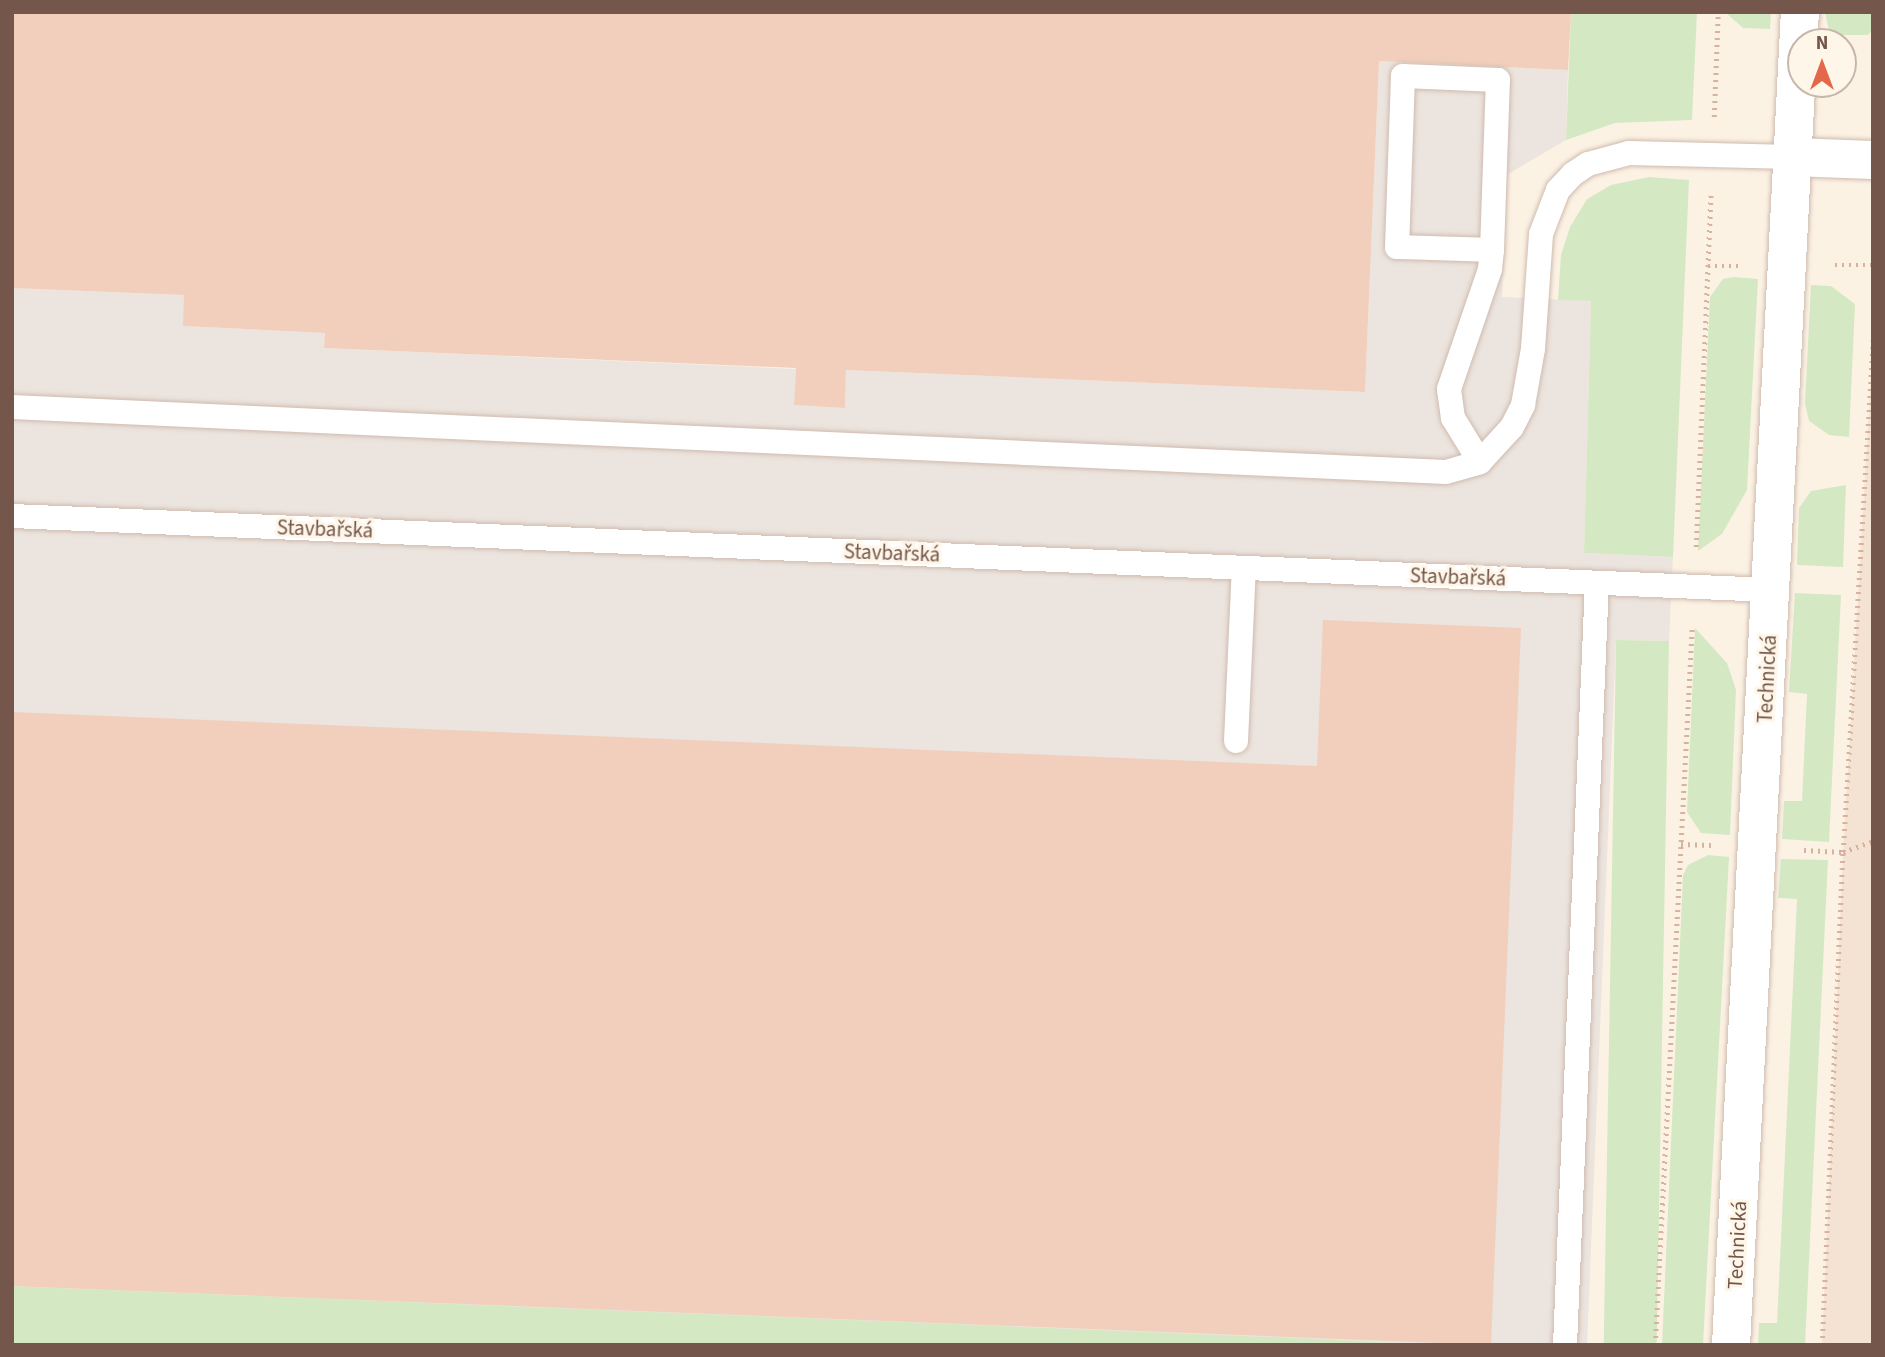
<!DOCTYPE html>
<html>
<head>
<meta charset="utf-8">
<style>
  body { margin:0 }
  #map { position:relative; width:1885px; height:1357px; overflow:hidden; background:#fcf2e4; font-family:"Source Sans 3",sans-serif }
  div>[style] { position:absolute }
  .residential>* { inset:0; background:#f4e3d2 }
  .industrial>* { inset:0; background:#ece4de }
  .green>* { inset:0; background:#d4e9c3; transform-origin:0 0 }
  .building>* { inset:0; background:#f1cfbc }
  .path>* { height:4.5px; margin-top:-2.25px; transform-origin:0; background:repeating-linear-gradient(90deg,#d6b29f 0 2px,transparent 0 7px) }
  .roads { filter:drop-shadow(0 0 2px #cfbbae) drop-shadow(0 0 2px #cfbbae) }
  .service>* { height:24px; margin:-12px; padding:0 12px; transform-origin:12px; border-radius:12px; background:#fff }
  .minor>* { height:38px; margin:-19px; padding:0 19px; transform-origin:19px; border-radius:19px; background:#fff }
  span { translate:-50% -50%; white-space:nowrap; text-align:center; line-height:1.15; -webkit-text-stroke:6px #fff6ea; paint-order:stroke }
  .street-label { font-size:21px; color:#74574a }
  .frame { position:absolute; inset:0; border:14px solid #74574a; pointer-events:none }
  .north { position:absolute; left:1787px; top:28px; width:70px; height:70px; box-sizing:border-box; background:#fff6ea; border:2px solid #c7b6aa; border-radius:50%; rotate:0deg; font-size:19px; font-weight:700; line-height:28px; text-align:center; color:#74574a }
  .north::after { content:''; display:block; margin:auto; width:24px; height:32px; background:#e5674a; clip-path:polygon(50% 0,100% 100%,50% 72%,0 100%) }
</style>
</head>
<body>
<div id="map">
  <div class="residential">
    <i style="clip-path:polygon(1873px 339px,1873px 1345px,1822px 1345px,1843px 852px)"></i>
  </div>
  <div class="industrial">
    <i style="clip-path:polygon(1379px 61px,1568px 70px,1566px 140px,1508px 174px,1502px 297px,1591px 301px,1584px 553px,1673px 557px,1669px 641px,1616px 640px,1587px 1345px,1436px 1345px,12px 1286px,12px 288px,184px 295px,184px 326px,325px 333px,324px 348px,796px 369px,794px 405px,845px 408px,846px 370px,1365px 392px)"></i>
  </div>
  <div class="green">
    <i style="clip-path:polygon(1571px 12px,1697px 12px,1692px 120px,1615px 123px,1566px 140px)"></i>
    <i style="clip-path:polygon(1725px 12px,1771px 12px,1770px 29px,1743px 28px)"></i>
    <i style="clip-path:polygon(1873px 12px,1873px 29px,1868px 35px,1830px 35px,1825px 12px)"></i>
    <i style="clip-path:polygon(1649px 177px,1689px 180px,1673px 557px,1584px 553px,1591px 301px,1558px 300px,1561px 255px,1570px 227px,1587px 199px,1611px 185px)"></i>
    <i style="clip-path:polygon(1734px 277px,1758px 279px,1747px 490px,1722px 534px,1698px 551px,1710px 297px,1723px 279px)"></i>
    <i style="clip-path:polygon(1811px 285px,1831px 286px,1855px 304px,1849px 437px,1829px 435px,1809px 421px,1805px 404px)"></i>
    <i style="clip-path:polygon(1846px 485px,1843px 567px,1797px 565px,1799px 508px,1811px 491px)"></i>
    <i style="clip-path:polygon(1795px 593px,1841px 595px,1829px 842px,1782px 839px,1784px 801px,1802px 801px,1807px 694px,1789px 692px)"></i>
    <i style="clip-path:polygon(1695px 628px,1727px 663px,1736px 690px,1730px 835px,1701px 833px,1687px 812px)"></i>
    <i style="left:1616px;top:640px;width:53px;height:706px;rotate:1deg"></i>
    <i style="clip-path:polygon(1708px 855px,1729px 857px,1703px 1345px,1662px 1345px,1683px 875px,1688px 865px)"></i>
    <i style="clip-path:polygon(1781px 859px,1828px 860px,1805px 1345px,1758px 1345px,1759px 1323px,1777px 1323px,1797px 899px,1778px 898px)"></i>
    <i style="clip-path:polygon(12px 1286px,1293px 1338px,1436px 1345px,12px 1345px)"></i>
  </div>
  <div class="building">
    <i style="clip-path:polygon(12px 12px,1571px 12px,1568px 70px,1379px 61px,1365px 392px,846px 370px,845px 408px,794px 405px,796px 368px,324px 348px,325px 333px,183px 326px,184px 295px,12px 288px)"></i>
    <i style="clip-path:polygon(1323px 620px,1521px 628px,1491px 1345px,12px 1286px,12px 712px,1317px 766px)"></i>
  </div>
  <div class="path">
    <i style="left:1714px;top:117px;width:105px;rotate:-87.8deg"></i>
    <i style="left:1835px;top:265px;width:38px"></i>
    <i style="left:1708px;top:266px;width:31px"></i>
    <i style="left:1696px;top:547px;width:352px;rotate:-87.6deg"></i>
    <i style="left:1681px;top:844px;width:30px;rotate:2deg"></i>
    <i style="left:1804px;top:850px;width:39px;rotate:3deg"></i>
    <i style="left:1843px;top:852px;width:32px;rotate:-20deg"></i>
    <i style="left:1655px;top:1345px;width:720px;rotate:-87.05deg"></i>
    <i style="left:1822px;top:1345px;width:493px;rotate:-87.6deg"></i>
    <i style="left:1843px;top:852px;width:514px;rotate:-86.65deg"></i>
  </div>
  <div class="roads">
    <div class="service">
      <i style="left:12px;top:407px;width:1435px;rotate:2.6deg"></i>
      <i style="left:1446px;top:472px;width:35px;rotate:-16deg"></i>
      <i style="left:1480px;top:462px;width:47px;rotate:-47.6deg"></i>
      <i style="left:1512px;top:427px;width:25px;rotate:-63deg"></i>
      <i style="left:1523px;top:405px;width:57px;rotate:-79.9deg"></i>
      <i style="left:1533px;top:349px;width:115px;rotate:-86deg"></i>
      <i style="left:1541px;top:234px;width:47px;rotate:-68.9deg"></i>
      <i style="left:1558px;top:190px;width:22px;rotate:-47deg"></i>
      <i style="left:1573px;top:174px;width:18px;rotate:-34deg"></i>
      <i style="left:1588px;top:164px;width:42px;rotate:-15deg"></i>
      <i style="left:1629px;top:153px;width:163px;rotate:1.4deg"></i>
      <i style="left:1480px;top:462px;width:52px;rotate:-121.5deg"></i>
      <i style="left:1453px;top:418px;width:29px;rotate:-98deg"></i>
      <i style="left:1449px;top:389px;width:127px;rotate:-71.1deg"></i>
      <i style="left:1490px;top:269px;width:19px;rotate:-84deg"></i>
      <i style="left:1492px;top:250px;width:170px;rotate:-88deg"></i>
      <i style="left:1498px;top:80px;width:95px;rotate:-177.6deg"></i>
      <i style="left:1403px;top:76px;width:171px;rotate:92deg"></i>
      <i style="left:1397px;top:247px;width:95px;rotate:1.8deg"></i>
      <i style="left:12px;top:516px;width:1761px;rotate:2.41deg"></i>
      <i style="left:1236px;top:741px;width:173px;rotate:-87.4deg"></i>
      <i style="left:1565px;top:1345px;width:763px;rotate:-87.6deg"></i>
    </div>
    <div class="minor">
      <i style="left:1792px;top:157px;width:81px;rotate:2.1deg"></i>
      <i style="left:1731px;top:1345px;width:1335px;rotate:-87.04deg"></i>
    </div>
  </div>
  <div class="street-label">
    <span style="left:325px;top:529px;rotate:2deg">Stavbařská</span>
    <span style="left:892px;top:553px;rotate:2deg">Stavbařská</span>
    <span style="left:1458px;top:577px;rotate:2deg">Stavbařská</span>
    <span style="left:1767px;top:679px;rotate:-87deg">Technická</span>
    <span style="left:1737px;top:1245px;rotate:-87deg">Technická</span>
  </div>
  <div class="frame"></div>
  <div class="north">N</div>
</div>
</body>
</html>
